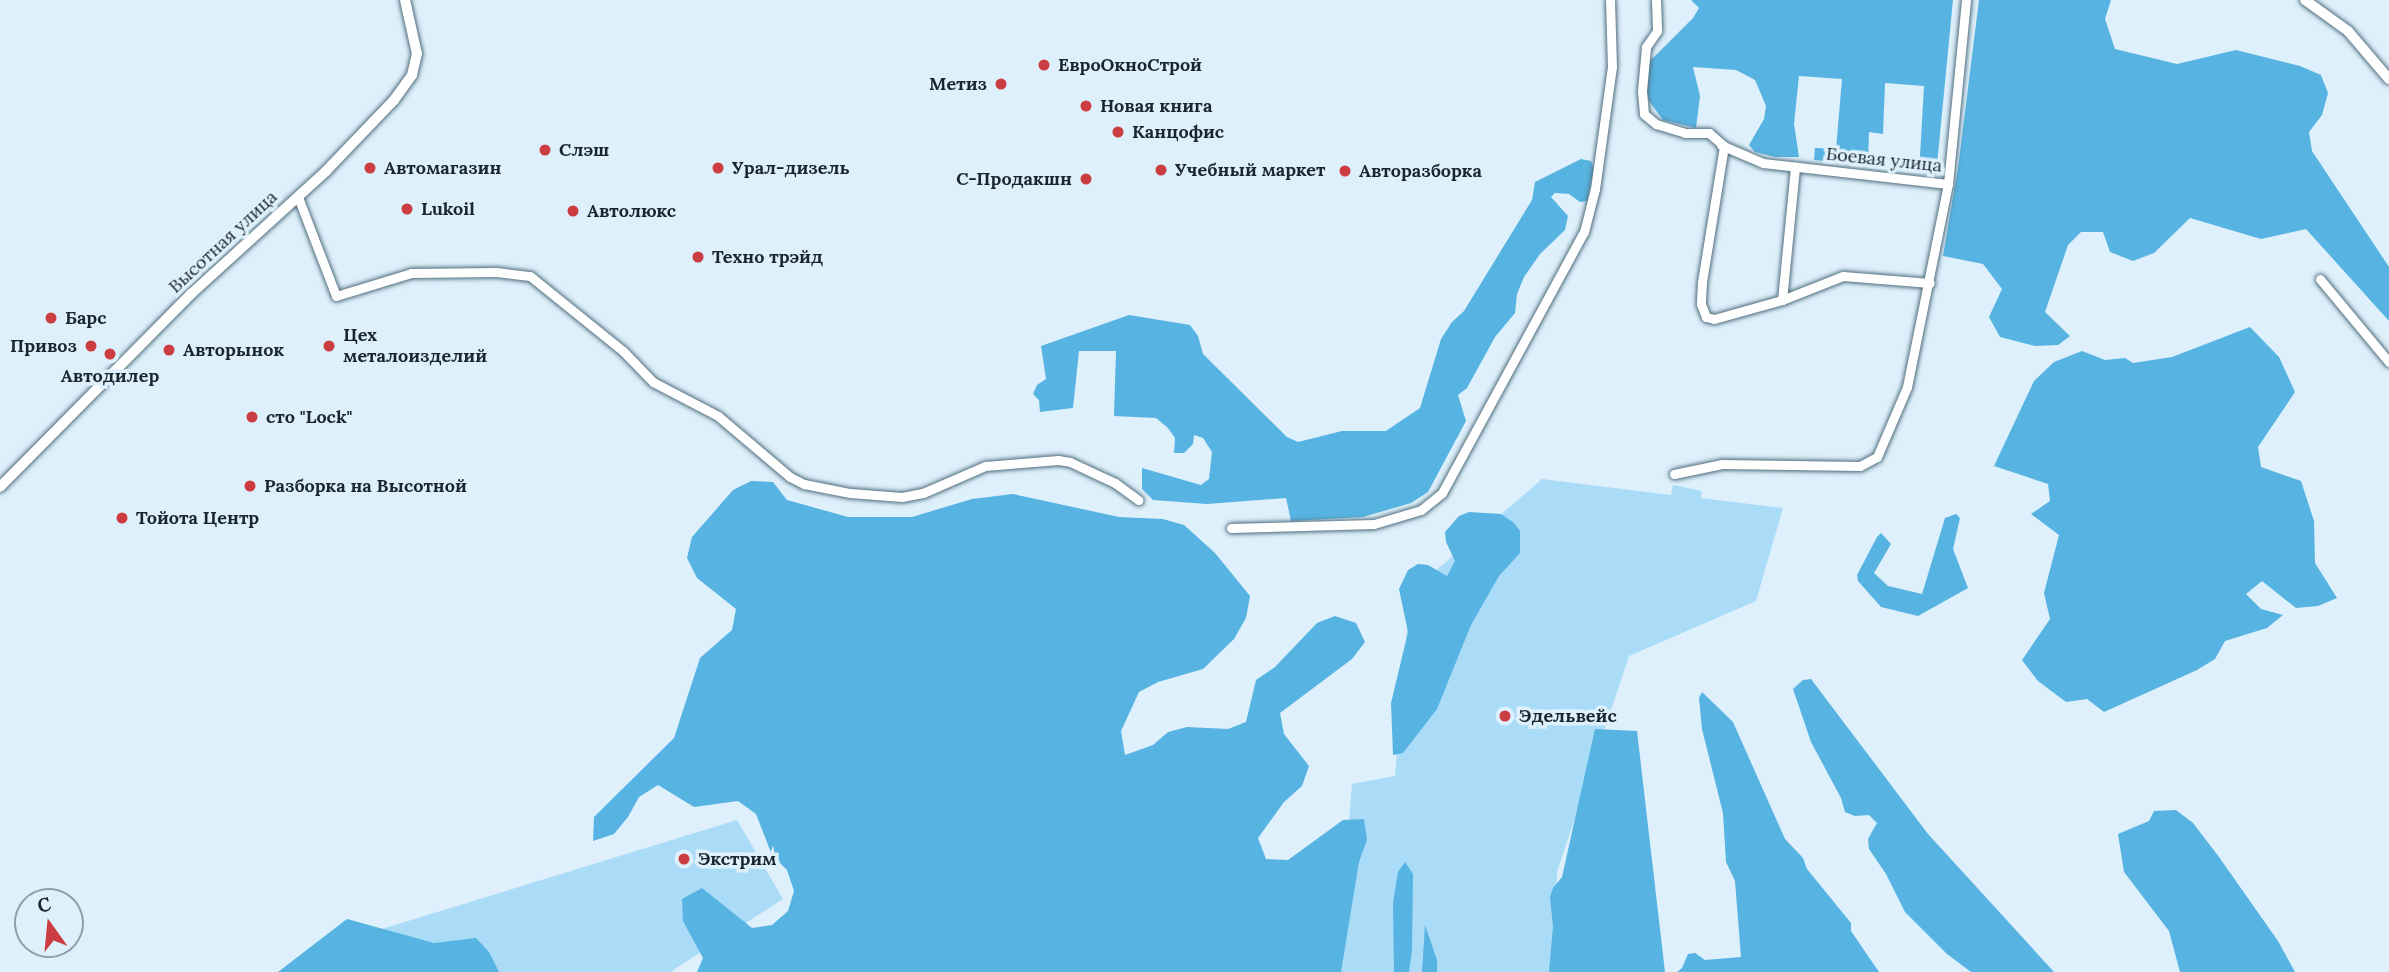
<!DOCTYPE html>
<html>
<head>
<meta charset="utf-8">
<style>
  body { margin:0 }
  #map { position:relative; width:2389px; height:972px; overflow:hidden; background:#ddf0fb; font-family:Lora,serif }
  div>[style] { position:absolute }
  .green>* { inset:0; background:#aadcf8 }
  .forest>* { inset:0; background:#57b3e1 }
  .roads { filter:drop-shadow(0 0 2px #516e7e) drop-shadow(0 0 2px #516e7e) }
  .minor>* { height:9px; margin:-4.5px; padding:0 4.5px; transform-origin:4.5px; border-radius:4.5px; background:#fff }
  .tertiary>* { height:10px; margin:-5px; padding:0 5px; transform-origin:5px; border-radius:5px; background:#fff }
  .dots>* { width:19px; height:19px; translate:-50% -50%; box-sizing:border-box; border:4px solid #ddf0fb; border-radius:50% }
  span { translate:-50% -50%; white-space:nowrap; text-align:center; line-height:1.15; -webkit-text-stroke:7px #ddf0fb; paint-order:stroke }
  .poi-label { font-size:18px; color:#1a262d; font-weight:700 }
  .left { translate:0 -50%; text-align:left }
  .right { translate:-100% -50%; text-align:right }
  .street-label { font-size:18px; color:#1a262d }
  .north { position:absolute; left:14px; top:888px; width:70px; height:70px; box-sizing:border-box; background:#ddf0fb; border:2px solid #8f9fa9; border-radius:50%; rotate:345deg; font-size:19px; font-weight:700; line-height:28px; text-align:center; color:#1a262d }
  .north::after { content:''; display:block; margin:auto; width:24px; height:32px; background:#cc3d42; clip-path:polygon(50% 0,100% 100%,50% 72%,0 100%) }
</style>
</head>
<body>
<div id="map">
  <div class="green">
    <i style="clip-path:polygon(1542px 479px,1671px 495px,1673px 485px,1702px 491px,1701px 498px,1783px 508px,1756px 601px,1629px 656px,1557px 872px,1554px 972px,1337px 972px,1352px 784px,1395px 776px,1410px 593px)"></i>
    <i style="clip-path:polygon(737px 820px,783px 899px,670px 972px,310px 972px,307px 952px)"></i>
  </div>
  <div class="forest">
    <i style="clip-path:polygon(1691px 0,1953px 0,1936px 175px,1919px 173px,1924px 86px,1885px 83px,1883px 134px,1869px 132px,1868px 165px,1814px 160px,1815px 148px,1836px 149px,1842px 79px,1799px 76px,1794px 124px,1799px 157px,1775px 157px,1755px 152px,1749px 145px,1764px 119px,1766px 106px,1755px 80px,1736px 70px,1693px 67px,1700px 96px,1696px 128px,1663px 120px,1649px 101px,1646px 88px,1650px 61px,1693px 18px,1699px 8px)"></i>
    <i style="clip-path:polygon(1979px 0,2111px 0,2105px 19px,2115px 49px,2177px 64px,2236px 50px,2300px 66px,2321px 75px,2328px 93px,2322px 115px,2309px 132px,2312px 151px,2389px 267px,2389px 321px,2306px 229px,2261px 239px,2190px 218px,2154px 253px,2133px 261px,2110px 252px,2103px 232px,2081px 232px,2068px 245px,2045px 312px,2070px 336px,2058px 345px,2035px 346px,2000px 337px,1989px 317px,2002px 289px,1983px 264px,1943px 256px,1958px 168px)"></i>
    <i style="clip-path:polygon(1581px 159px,1591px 161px,1594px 169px,1587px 201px,1580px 202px,1569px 194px,1555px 193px,1551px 197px,1568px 216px,1565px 230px,1540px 254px,1524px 277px,1517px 294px,1515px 313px,1495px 337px,1467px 388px,1458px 395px,1466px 421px,1428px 492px,1411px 503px,1363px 517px,1291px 521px,1286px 498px,1207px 504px,1153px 500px,1142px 489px,1142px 468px,1201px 485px,1209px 479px,1212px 452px,1203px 438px,1194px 435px,1193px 444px,1184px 453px,1174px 453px,1175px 438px,1168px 428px,1156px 418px,1114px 416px,1116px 351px,1079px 351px,1073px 408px,1040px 412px,1039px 400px,1033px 394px,1037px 385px,1046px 379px,1041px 346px,1129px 315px,1190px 325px,1198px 336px,1203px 354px,1287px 437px,1298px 442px,1342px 431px,1386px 431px,1420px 408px,1441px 339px,1452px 322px,1464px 311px,1532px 200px,1535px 182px)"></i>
    <i style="clip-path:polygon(2250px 327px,2279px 357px,2295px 392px,2258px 447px,2261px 467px,2301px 481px,2314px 521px,2315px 563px,2337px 598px,2318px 606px,2296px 608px,2262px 581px,2246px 594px,2261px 609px,2283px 615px,2267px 628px,2225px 641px,2215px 659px,2197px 670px,2104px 712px,2087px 699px,2066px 702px,2038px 681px,2022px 660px,2050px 619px,2044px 593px,2059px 535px,2031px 514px,2050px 501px,2048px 484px,1994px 466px,2034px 381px,2054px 362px,2082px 351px,2105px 360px,2125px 358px,2133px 363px,2172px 357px)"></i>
    <i style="clip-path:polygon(751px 481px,773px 482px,787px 500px,848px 517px,912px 517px,972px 499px,1013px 494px,1119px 517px,1163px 519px,1184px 525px,1215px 553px,1250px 596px,1246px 618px,1234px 639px,1203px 669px,1158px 682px,1139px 692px,1121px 731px,1125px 755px,1153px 745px,1168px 732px,1187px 727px,1228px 729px,1246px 722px,1256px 680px,1275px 667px,1317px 623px,1335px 616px,1356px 623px,1365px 642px,1352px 659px,1280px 713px,1284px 734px,1309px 766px,1302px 786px,1284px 802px,1258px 838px,1266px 859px,1288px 860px,1343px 820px,1364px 819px,1367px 840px,1359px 862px,1341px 972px,697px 972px,703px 958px,683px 921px,682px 899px,702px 888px,752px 928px,772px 925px,788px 911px,794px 891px,787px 870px,772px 855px,756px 814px,738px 801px,694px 807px,658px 785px,639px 797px,628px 817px,614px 834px,593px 841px,594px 817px,674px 738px,700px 658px,732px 630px,736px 609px,697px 578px,687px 558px,692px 537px,733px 490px)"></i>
    <i style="clip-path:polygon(1469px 512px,1501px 514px,1514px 523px,1520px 531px,1520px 553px,1499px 576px,1471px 625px,1437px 709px,1403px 753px,1393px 755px,1391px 703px,1408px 632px,1399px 589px,1408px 570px,1418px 564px,1428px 565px,1447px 576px,1455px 561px,1446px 542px,1445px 532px,1459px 516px)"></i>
    <i style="clip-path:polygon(1956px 514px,1960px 518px,1953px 549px,1968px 588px,1918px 616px,1881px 607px,1858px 581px,1857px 575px,1877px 537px,1881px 533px,1891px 544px,1874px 573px,1888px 586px,1922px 594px,1945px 518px)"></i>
    <i style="clip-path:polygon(1811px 679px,1928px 834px,2054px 972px,1971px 972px,1947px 954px,1905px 912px,1886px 874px,1869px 849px,1868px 839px,1877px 823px,1869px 815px,1855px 816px,1845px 812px,1841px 798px,1811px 742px,1793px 689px,1803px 680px)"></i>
    <i style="clip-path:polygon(1702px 692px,1733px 722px,1785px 839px,1803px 858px,1807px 869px,1851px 923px,1851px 931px,1879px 972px,1677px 972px,1682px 968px,1688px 954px,1695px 953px,1705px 960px,1741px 957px,1735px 881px,1726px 862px,1723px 813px,1702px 729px,1699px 698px)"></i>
    <i style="clip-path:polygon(1595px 729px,1637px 731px,1665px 972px,1549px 972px,1553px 926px,1550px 897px,1553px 888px,1562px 877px)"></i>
    <i style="clip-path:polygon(2176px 810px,2193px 823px,2219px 857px,2278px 941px,2295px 972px,2180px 972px,2169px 931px,2124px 872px,2118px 834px,2149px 821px,2154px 811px)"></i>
    <i style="clip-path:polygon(1405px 862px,1413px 874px,1412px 951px,1409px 972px,1394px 972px,1393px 903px,1398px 872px)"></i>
    <i style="clip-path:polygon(347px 919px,434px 943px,476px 938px,489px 952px,499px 972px,278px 972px)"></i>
    <i style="clip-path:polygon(1425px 925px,1437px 960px,1437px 972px,1422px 972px)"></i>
  </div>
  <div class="roads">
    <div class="minor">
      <i style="left:1656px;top:0;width:31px;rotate:88deg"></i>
      <i style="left:1657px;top:31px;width:19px;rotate:125deg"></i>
      <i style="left:1646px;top:47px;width:44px;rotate:95.2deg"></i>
      <i style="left:1642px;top:91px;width:23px;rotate:85deg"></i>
      <i style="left:1644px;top:114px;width:16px;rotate:40deg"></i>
      <i style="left:1656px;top:124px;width:30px;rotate:17deg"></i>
      <i style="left:1685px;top:133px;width:24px"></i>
      <i style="left:1709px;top:133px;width:20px;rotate:41deg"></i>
      <i style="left:1724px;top:146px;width:138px;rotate:99.2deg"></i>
      <i style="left:1702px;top:282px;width:22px;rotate:93deg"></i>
      <i style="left:1701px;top:304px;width:14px;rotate:69deg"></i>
      <i style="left:1706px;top:317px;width:8px;rotate:14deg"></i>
      <i style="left:1714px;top:319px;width:71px;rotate:-15.6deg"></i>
      <i style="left:1782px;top:300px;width:66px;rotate:-21.5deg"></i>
      <i style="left:1843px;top:276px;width:87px;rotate:4.6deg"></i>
      <i style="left:1721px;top:145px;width:46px;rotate:23.2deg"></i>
      <i style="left:1763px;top:163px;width:186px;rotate:6.5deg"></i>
      <i style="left:1948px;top:184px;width:185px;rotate:-84.4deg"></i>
      <i style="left:298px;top:197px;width:106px;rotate:69deg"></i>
      <i style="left:336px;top:296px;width:78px;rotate:-17deg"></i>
      <i style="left:411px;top:273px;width:85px;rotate:-0.7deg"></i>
      <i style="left:496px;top:272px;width:34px;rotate:7deg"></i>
      <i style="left:530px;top:276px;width:119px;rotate:38.9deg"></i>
      <i style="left:623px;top:351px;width:43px;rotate:45.9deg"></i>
      <i style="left:653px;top:382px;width:73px;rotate:27.6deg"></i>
      <i style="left:718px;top:416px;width:94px;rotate:40.3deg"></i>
      <i style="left:790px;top:477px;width:16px;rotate:27deg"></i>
      <i style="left:804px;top:484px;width:47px;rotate:11.1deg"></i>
      <i style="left:850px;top:493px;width:52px;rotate:4.4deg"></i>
      <i style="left:902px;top:497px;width:21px;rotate:-11deg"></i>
      <i style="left:923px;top:493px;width:68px;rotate:-23.5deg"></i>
      <i style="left:985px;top:466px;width:73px;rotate:-4.7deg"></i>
      <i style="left:1058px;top:460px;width:12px;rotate:9deg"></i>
      <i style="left:1070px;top:462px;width:50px;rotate:25deg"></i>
      <i style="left:1115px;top:483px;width:29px;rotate:36deg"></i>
      <i style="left:2320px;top:279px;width:108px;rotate:50.3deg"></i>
      <i style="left:1782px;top:300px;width:134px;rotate:-84.4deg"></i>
      <i style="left:1674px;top:474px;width:49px;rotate:-11.8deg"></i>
      <i style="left:1722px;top:464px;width:138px;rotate:0.8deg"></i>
      <i style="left:1860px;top:466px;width:19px;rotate:-28deg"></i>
      <i style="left:1877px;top:457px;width:76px;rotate:-66.8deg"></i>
      <i style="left:1907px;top:387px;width:207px;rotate:-78.6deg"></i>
      <i style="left:1231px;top:528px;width:143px;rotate:-1.6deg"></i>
      <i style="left:1374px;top:524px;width:49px;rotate:-16.6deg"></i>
      <i style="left:1421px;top:510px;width:27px;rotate:-39deg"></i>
      <i style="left:1442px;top:493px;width:297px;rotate:-61.5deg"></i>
      <i style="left:1584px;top:232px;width:44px;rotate:-75.7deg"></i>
      <i style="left:1595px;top:189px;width:123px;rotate:-82.1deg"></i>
      <i style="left:1612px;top:67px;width:67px;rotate:-91.7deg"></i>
    </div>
    <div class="tertiary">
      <i style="left:2305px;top:0;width:53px;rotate:35.8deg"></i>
      <i style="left:2348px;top:31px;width:63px;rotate:49.5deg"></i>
      <i style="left:0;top:487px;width:272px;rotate:-45.3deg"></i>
      <i style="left:191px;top:294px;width:183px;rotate:-42.3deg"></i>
      <i style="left:326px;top:171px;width:98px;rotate:-46.2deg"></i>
      <i style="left:394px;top:100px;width:31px;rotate:-54deg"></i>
      <i style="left:412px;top:75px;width:22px;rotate:-77deg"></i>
      <i style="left:417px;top:54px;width:55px;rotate:-102.5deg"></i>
    </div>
  </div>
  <div class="dots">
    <i style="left:1044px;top:65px;background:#cc3d42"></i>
    <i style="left:1001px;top:84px;background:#cc3d42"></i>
    <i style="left:1086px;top:106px;background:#cc3d42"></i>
    <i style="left:1118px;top:132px;background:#cc3d42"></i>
    <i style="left:545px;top:150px;background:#cc3d42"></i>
    <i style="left:370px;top:168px;background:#cc3d42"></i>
    <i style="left:718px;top:168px;background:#cc3d42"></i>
    <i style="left:1161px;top:170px;background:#cc3d42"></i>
    <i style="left:1345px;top:171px;background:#cc3d42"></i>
    <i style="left:1086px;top:179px;background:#cc3d42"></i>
    <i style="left:407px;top:209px;background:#cc3d42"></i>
    <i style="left:573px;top:211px;background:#cc3d42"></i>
    <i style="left:698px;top:257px;background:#cc3d42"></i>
    <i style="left:51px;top:318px;background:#cc3d42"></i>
    <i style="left:91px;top:346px;background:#cc3d42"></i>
    <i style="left:329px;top:346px;background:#cc3d42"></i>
    <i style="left:169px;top:350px;background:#cc3d42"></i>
    <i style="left:110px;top:354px;background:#cc3d42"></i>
    <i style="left:252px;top:417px;background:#cc3d42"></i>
    <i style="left:250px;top:486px;background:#cc3d42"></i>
    <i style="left:122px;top:518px;background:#cc3d42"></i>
    <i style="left:1505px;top:716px;background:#cc3d42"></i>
    <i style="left:684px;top:859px;background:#cc3d42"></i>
  </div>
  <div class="poi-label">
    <span class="left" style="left:1058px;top:65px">ЕвроОкноСтрой</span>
    <span class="right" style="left:987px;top:84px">Метиз</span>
    <span class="left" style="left:1100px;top:106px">Новая книга</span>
    <span class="left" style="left:1132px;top:132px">Канцофис</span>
    <span class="left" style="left:559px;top:150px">Слэш</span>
    <span class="left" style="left:384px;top:168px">Автомагазин</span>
    <span class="left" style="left:732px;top:168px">Урал-дизель</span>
    <span class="left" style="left:1175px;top:170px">Учебный маркет</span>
    <span class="left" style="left:1359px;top:171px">Авторазборка</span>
    <span class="right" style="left:1072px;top:179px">С-Продакшн</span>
    <span class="left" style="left:421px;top:209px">Lukoil</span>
    <span class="left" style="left:587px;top:211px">Автолюкс</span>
    <span class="left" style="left:712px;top:257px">Техно трэйд</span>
    <span class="left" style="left:65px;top:318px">Барс</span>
    <span class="left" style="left:343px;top:346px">Цех<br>металоизделий</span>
    <span class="right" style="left:77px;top:346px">Привоз</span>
    <span class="left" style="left:183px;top:350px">Авторынок</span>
    <span style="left:110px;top:376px">Автодилер</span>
    <span class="left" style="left:266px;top:417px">сто "Lock"</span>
    <span class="left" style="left:264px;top:486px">Разборка на Высотной</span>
    <span class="left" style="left:136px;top:518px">Тойота Центр</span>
    <span class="left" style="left:1519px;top:716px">Эдельвейс</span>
    <span class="left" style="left:698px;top:859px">Экстрим</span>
  </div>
  <div class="street-label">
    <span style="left:1884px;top:160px;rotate:6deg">Боевая улица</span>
    <span style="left:223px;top:242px;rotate:-43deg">Высотная улица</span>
  </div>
  <div class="north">С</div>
</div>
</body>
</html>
